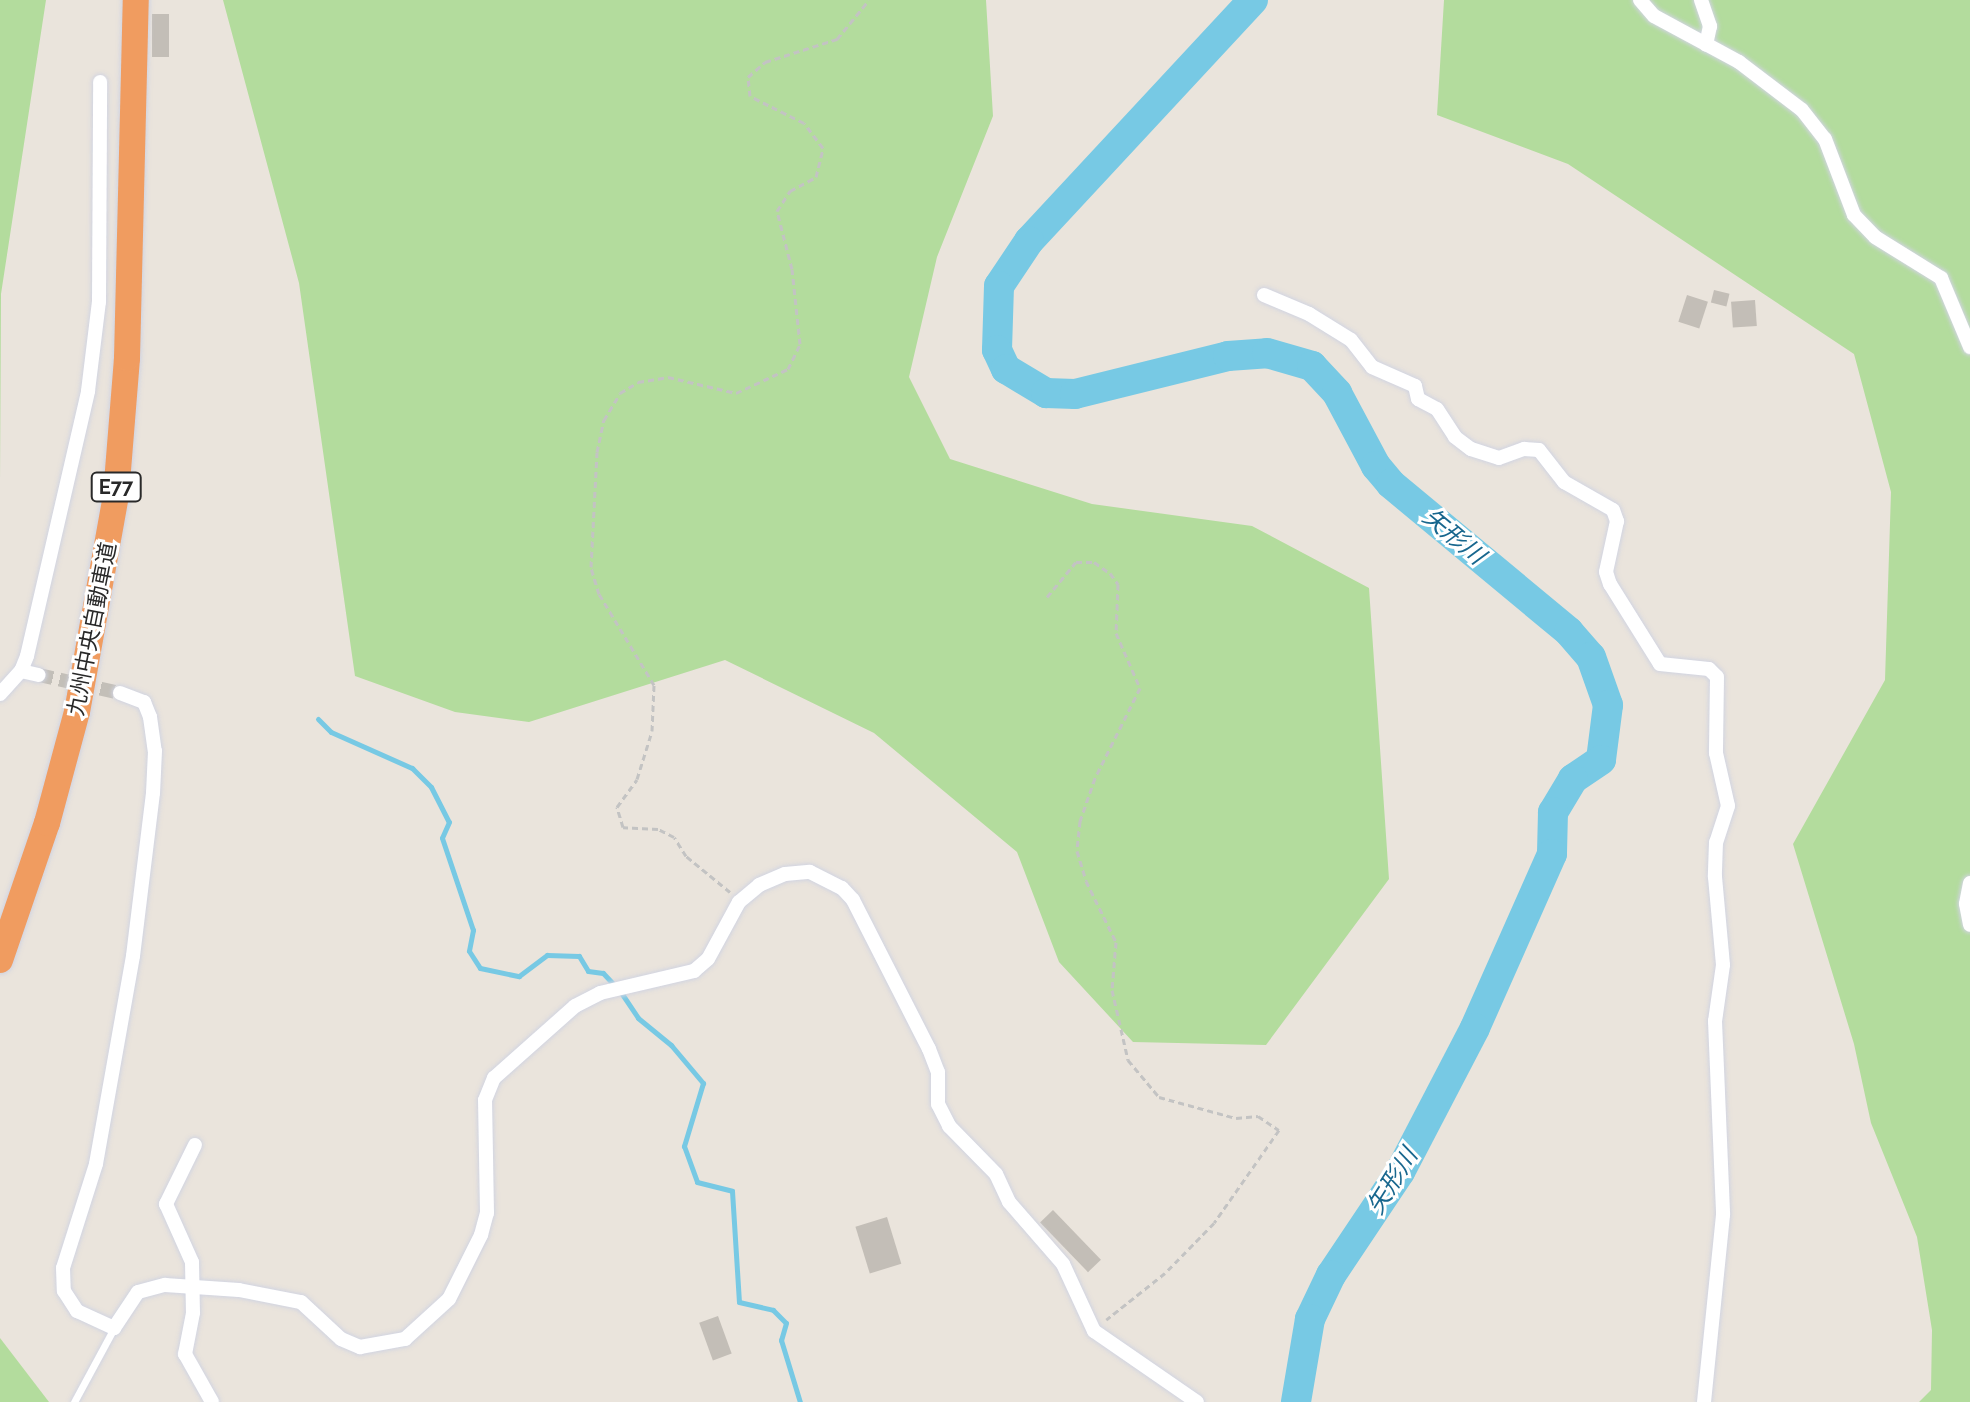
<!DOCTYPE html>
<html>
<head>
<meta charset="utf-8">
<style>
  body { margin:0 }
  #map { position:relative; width:1970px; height:1402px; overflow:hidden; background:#eae4dc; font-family:Raleway,"Noto Sans JP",sans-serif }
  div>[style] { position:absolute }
  .green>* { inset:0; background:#b3dc9d }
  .stream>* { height:5px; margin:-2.5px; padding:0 2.5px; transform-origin:2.5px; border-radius:2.5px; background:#77c9e4 }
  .river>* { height:30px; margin:-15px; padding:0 15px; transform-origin:15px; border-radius:15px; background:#77c9e4 }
  .building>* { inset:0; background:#c3beb7; transform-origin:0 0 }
  .street-tunnel>* { height:14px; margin-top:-7px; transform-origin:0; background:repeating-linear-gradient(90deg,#c3bfb8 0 14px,transparent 0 21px) }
  .path>* { height:3px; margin-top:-1.5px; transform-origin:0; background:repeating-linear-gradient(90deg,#c3c3c3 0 6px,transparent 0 10px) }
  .roads { filter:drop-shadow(0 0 2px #d1d4e1) drop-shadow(0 0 2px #d1d4e1) }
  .lane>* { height:7px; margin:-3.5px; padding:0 3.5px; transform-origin:3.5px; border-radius:3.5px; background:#fff }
  .street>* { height:14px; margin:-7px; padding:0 7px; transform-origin:7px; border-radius:7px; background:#fff }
  .highway>* { height:26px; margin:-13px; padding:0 13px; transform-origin:13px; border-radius:13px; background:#f09c60 }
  span { translate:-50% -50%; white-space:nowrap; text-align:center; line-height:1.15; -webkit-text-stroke:6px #fff; paint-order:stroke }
  .shield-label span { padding:2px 6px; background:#fff; border:2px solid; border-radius:6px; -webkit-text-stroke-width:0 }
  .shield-label { font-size:20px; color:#292929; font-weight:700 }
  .street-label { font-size:22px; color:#292929 }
  .water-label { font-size:24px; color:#18678e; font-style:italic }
</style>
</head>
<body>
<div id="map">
  <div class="green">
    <i style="clip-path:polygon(0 0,46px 0,1px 294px,0 483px)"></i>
    <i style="clip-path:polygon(223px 0,986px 0,993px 116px,937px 257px,909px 377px,950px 459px,1092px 504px,1252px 526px,1369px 588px,1389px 879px,1266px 1045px,1133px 1042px,1059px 962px,1017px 852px,874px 733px,725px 660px,529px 722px,455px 712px,355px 676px,299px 283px)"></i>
    <i style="clip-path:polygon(1444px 0,1970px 0,1970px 1402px,1919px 1402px,1931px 1390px,1932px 1330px,1917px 1237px,1871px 1123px,1854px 1044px,1793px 844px,1885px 680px,1891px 492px,1854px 354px,1568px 164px,1437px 115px)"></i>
    <i style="clip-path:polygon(0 1338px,49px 1402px,0 1402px)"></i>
  </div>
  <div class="stream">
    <i style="left:318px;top:719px;width:18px;rotate:45deg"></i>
    <i style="left:331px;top:732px;width:89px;rotate:24deg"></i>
    <i style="left:412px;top:768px;width:27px;rotate:45deg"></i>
    <i style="left:431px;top:787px;width:39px;rotate:63deg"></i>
    <i style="left:449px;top:822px;width:17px;rotate:114deg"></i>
    <i style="left:442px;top:838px;width:97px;rotate:71.4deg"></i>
    <i style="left:473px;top:930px;width:21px;rotate:101deg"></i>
    <i style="left:469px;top:951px;width:20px;rotate:57deg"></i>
    <i style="left:480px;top:968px;width:40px;rotate:12deg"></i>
    <i style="left:519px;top:976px;width:35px;rotate:-37deg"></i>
    <i style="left:547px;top:955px;width:32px;rotate:2deg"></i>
    <i style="left:579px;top:956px;width:17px;rotate:59deg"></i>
    <i style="left:588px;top:971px;width:15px;rotate:8deg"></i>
    <i style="left:603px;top:973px;width:25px;rotate:47deg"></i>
    <i style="left:620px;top:991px;width:32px;rotate:56deg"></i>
    <i style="left:638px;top:1018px;width:43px;rotate:39.3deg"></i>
    <i style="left:671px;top:1045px;width:50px;rotate:49.9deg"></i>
    <i style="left:703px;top:1083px;width:66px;rotate:106.8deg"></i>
    <i style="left:684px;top:1146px;width:38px;rotate:70deg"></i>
    <i style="left:697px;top:1182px;width:36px;rotate:14deg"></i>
    <i style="left:732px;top:1191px;width:111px;rotate:86.4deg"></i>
    <i style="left:739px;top:1302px;width:35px;rotate:13deg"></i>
    <i style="left:773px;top:1310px;width:18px;rotate:45deg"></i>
    <i style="left:786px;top:1323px;width:18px;rotate:106deg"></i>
    <i style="left:781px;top:1340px;width:65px;rotate:73deg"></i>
  </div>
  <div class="river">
    <i style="left:1253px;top:0;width:329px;rotate:132.9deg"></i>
    <i style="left:1029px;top:241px;width:54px;rotate:123.7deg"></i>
    <i style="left:999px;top:286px;width:64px;rotate:91.8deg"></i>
    <i style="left:997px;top:350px;width:21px;rotate:65deg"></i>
    <i style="left:1006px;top:369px;width:47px;rotate:31deg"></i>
    <i style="left:1046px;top:393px;width:29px;rotate:2deg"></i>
    <i style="left:1075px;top:394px;width:158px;rotate:-13.9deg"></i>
    <i style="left:1228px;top:356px;width:39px;rotate:-4deg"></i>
    <i style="left:1267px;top:353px;width:47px;rotate:16.1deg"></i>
    <i style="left:1312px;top:366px;width:37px;rotate:47deg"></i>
    <i style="left:1337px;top:393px;width:83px;rotate:61.9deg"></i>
    <i style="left:1376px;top:466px;width:23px;rotate:50deg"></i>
    <i style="left:1391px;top:484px;width:231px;rotate:39.7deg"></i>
    <i style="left:1569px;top:632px;width:33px;rotate:49deg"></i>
    <i style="left:1591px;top:657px;width:51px;rotate:70.5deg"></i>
    <i style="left:1608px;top:705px;width:55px;rotate:97.3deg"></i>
    <i style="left:1601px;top:760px;width:34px;rotate:146deg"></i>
    <i style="left:1573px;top:779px;width:39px;rotate:121deg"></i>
    <i style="left:1553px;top:812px;width:42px;rotate:91.4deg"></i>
    <i style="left:1552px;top:854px;width:190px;rotate:113.9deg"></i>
    <i style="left:1475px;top:1028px;width:162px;rotate:117.5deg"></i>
    <i style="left:1400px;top:1172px;width:124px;rotate:123.8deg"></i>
    <i style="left:1331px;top:1275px;width:49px;rotate:115.5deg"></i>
    <i style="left:1310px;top:1319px;width:84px;rotate:99.6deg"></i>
  </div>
  <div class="building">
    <i style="left:152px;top:14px;width:17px;height:43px"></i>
    <i style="left:1714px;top:290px;width:16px;height:13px;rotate:14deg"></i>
    <i style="left:1687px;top:295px;width:22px;height:28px;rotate:18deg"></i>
    <i style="left:1755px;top:300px;width:26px;height:24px;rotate:86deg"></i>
    <i style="left:1053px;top:1210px;width:69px;height:18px;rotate:46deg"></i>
    <i style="left:887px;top:1217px;width:49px;height:33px;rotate:73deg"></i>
    <i style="left:718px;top:1316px;width:40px;height:20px;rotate:70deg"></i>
  </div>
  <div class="street-tunnel">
    <i style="left:39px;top:675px;width:83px;rotate:12.5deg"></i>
  </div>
  <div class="path">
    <i style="left:1047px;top:597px;width:45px;rotate:-50.4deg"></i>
    <i style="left:1076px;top:562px;width:18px"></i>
    <i style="left:1094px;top:562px;width:19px;rotate:35deg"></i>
    <i style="left:1110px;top:573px;width:14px;rotate:54deg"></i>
    <i style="left:1118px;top:584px;width:49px;rotate:92.3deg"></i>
    <i style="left:1116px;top:633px;width:60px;rotate:66.4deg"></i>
    <i style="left:1140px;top:688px;width:101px;rotate:116.6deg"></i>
    <i style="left:1095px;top:778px;width:46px;rotate:109.2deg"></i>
    <i style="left:1080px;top:821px;width:30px;rotate:96deg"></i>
    <i style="left:1077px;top:851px;width:31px;rotate:73deg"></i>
    <i style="left:1086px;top:881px;width:68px;rotate:63.8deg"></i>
    <i style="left:1116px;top:942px;width:48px;rotate:94.8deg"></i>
    <i style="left:1112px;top:990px;width:72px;rotate:77.1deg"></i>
    <i style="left:1128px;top:1060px;width:48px;rotate:50deg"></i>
    <i style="left:1159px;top:1097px;width:80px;rotate:15.3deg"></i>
    <i style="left:1236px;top:1118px;width:22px;rotate:-5deg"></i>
    <i style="left:1258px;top:1116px;width:25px;rotate:34deg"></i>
    <i style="left:1279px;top:1130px;width:113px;rotate:125deg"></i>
    <i style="left:1214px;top:1223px;width:70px;rotate:134.4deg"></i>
    <i style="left:1165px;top:1273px;width:75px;rotate:141.5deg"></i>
    <i style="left:730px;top:892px;width:57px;rotate:-140.7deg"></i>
    <i style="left:686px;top:856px;width:22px;rotate:-122deg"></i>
    <i style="left:674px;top:837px;width:18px;rotate:-153deg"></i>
    <i style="left:658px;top:829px;width:35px;rotate:-177deg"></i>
    <i style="left:623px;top:827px;width:21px;rotate:-107deg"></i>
    <i style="left:617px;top:807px;width:34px;rotate:-54deg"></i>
    <i style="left:637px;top:779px;width:50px;rotate:-72.6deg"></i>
    <i style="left:652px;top:731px;width:46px;rotate:-87.5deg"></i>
    <i style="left:654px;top:685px;width:106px;rotate:-121.1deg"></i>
    <i style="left:599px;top:594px;width:28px;rotate:-107deg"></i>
    <i style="left:591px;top:567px;width:115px;rotate:-87deg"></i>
    <i style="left:597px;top:452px;width:33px;rotate:-78deg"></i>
    <i style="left:604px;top:420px;width:31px;rotate:-59deg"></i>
    <i style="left:620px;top:393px;width:21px;rotate:-31deg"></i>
    <i style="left:638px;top:382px;width:30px;rotate:-9deg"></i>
    <i style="left:668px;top:377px;width:70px;rotate:13.2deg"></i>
    <i style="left:736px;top:393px;width:57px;rotate:-24.8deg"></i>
    <i style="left:788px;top:369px;width:28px;rotate:-64deg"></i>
    <i style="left:800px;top:344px;width:75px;rotate:-96.1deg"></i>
    <i style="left:792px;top:269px;width:60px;rotate:-104.5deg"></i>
    <i style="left:777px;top:211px;width:24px;rotate:-57deg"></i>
    <i style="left:790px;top:191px;width:30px;rotate:-28deg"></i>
    <i style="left:816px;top:177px;width:30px;rotate:-76deg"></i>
    <i style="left:823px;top:148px;width:31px;rotate:-127deg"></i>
    <i style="left:804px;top:123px;width:60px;rotate:-153.4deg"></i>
    <i style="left:750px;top:96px;width:19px;rotate:-96deg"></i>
    <i style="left:748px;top:77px;width:23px;rotate:-41deg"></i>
    <i style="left:765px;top:62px;width:76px;rotate:-17.7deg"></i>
    <i style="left:837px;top:39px;width:50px;rotate:-50.6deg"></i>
  </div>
  <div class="roads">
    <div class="lane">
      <i style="left:74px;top:1402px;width:84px;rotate:-61.6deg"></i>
    </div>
    <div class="street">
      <i style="left:1640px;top:0;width:21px;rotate:49deg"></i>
      <i style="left:1654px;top:16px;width:97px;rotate:28.4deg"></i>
      <i style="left:1739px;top:62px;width:79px;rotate:37.3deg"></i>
      <i style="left:1802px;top:110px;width:37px;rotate:52deg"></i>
      <i style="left:1825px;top:139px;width:81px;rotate:69.1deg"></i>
      <i style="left:1854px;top:215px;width:30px;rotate:46deg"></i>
      <i style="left:1875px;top:237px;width:78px;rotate:31.8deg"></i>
      <i style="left:1941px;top:278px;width:75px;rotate:67.2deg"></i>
      <i style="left:1701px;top:0;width:28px;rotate:71deg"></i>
      <i style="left:1710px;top:26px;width:19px;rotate:102deg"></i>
      <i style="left:1264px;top:295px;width:49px;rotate:22.9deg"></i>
      <i style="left:1309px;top:314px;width:49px;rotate:31.8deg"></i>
      <i style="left:1351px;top:340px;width:34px;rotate:52deg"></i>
      <i style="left:1372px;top:367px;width:47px;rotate:23.8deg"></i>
      <i style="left:1415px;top:386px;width:13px;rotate:77deg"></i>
      <i style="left:1418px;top:399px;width:21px;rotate:28deg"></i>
      <i style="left:1437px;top:409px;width:33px;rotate:57deg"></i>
      <i style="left:1455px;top:437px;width:20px;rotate:37deg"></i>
      <i style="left:1471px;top:449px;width:29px;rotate:18deg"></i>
      <i style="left:1499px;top:458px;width:27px;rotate:-20deg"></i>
      <i style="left:1524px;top:449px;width:15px;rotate:4deg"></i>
      <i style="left:1539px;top:450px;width:41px;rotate:52deg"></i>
      <i style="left:1564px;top:482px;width:56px;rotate:29.7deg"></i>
      <i style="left:1613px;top:510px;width:12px;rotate:70deg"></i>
      <i style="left:1617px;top:521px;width:52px;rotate:102.2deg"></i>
      <i style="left:1606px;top:572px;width:13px;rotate:72deg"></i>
      <i style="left:1610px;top:584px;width:94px;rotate:58deg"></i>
      <i style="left:1660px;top:664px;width:49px;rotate:5.8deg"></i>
      <i style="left:1709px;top:669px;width:11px;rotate:45deg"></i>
      <i style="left:1717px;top:677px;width:76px;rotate:90.8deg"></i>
      <i style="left:1716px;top:753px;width:54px;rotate:77.2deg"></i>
      <i style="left:1728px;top:806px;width:38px;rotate:108deg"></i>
      <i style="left:1716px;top:842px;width:35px;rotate:92deg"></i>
      <i style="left:1715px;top:877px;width:88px;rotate:84.8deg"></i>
      <i style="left:1723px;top:965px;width:57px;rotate:98.1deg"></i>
      <i style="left:1715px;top:1021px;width:194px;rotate:87.6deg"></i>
      <i style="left:1723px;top:1215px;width:188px;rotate:95.8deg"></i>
      <i style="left:21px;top:671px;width:18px;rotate:13deg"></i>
      <i style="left:120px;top:693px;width:26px;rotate:21deg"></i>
      <i style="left:144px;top:702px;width:16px;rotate:68deg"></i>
      <i style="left:150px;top:717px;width:34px;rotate:82deg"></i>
      <i style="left:155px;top:751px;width:42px;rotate:92.7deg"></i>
      <i style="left:153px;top:793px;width:164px;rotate:97deg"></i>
      <i style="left:133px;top:956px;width:211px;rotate:100.1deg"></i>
      <i style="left:96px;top:1164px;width:109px;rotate:107.6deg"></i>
      <i style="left:63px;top:1268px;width:23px;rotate:88deg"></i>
      <i style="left:64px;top:1291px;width:24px;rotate:57deg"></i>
      <i style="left:77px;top:1311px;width:41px;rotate:24.7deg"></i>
      <i style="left:114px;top:1328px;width:43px;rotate:-56.3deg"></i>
      <i style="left:138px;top:1292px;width:28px;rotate:-15deg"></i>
      <i style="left:165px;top:1285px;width:74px;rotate:3.9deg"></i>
      <i style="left:239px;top:1290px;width:63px;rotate:11deg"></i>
      <i style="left:301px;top:1302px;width:54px;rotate:42.8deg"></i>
      <i style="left:341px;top:1339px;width:21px;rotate:23deg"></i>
      <i style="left:360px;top:1347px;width:46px;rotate:-10.1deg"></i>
      <i style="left:405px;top:1339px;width:59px;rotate:-42.3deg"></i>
      <i style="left:449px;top:1299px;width:72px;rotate:-63.4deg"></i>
      <i style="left:481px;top:1235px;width:23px;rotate:-75deg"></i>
      <i style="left:487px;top:1213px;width:113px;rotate:-91deg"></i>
      <i style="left:485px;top:1100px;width:24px;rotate:-68deg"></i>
      <i style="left:494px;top:1078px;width:108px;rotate:-41.6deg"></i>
      <i style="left:575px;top:1006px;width:28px;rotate:-27deg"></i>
      <i style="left:600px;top:993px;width:97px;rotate:-13.2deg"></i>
      <i style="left:694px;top:971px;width:18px;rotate:-41deg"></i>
      <i style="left:708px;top:959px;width:65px;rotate:-61.5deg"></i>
      <i style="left:739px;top:902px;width:26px;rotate:-40deg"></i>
      <i style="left:759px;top:885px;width:28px;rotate:-23deg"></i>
      <i style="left:785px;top:874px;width:25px;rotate:-5deg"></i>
      <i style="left:810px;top:872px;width:36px;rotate:27deg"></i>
      <i style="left:842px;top:888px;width:16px;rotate:47deg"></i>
      <i style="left:853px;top:900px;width:167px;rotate:63deg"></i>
      <i style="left:929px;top:1049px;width:25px;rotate:69deg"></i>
      <i style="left:938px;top:1072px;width:32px;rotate:90deg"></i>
      <i style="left:938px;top:1104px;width:25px;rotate:63deg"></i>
      <i style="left:949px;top:1126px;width:67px;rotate:45.6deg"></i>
      <i style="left:996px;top:1174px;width:31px;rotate:65deg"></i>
      <i style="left:1009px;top:1202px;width:82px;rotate:48.9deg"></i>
      <i style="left:1063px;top:1264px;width:74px;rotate:65.2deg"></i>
      <i style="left:1094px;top:1331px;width:125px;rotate:34.6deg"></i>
      <i style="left:0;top:694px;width:31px;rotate:-48deg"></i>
      <i style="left:21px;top:671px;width:16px;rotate:-68deg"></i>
      <i style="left:27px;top:656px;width:272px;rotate:-77deg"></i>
      <i style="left:88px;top:391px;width:90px;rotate:-83deg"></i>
      <i style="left:99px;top:302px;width:220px;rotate:-89.7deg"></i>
      <i style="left:1970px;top:883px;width:21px;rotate:101deg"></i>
      <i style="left:1966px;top:904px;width:21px;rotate:79deg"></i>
      <i style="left:195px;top:1145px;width:66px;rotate:116.2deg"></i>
      <i style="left:166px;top:1204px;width:64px;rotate:65.9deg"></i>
      <i style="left:192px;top:1262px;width:51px;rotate:88.9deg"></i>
      <i style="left:193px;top:1313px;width:42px;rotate:101deg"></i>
      <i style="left:185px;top:1354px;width:55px;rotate:60.6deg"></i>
    </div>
    <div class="highway">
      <i style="left:0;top:960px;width:145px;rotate:-71.1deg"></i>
      <i style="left:47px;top:823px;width:115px;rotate:-74.9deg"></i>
      <i style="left:77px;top:712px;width:220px;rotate:-79.8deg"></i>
      <i style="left:116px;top:495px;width:137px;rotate:-85.4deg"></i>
      <i style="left:127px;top:358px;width:358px;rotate:-88.6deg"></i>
    </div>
  </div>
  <div class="shield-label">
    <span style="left:116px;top:487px">E77</span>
  </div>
  <div class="street-label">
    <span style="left:92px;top:629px;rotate:-79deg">九州中央自動車道</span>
  </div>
  <div class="water-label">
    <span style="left:1454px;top:536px;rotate:40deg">矢形川</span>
    <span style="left:1392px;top:1181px;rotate:-58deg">矢形川</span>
  </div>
</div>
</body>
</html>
